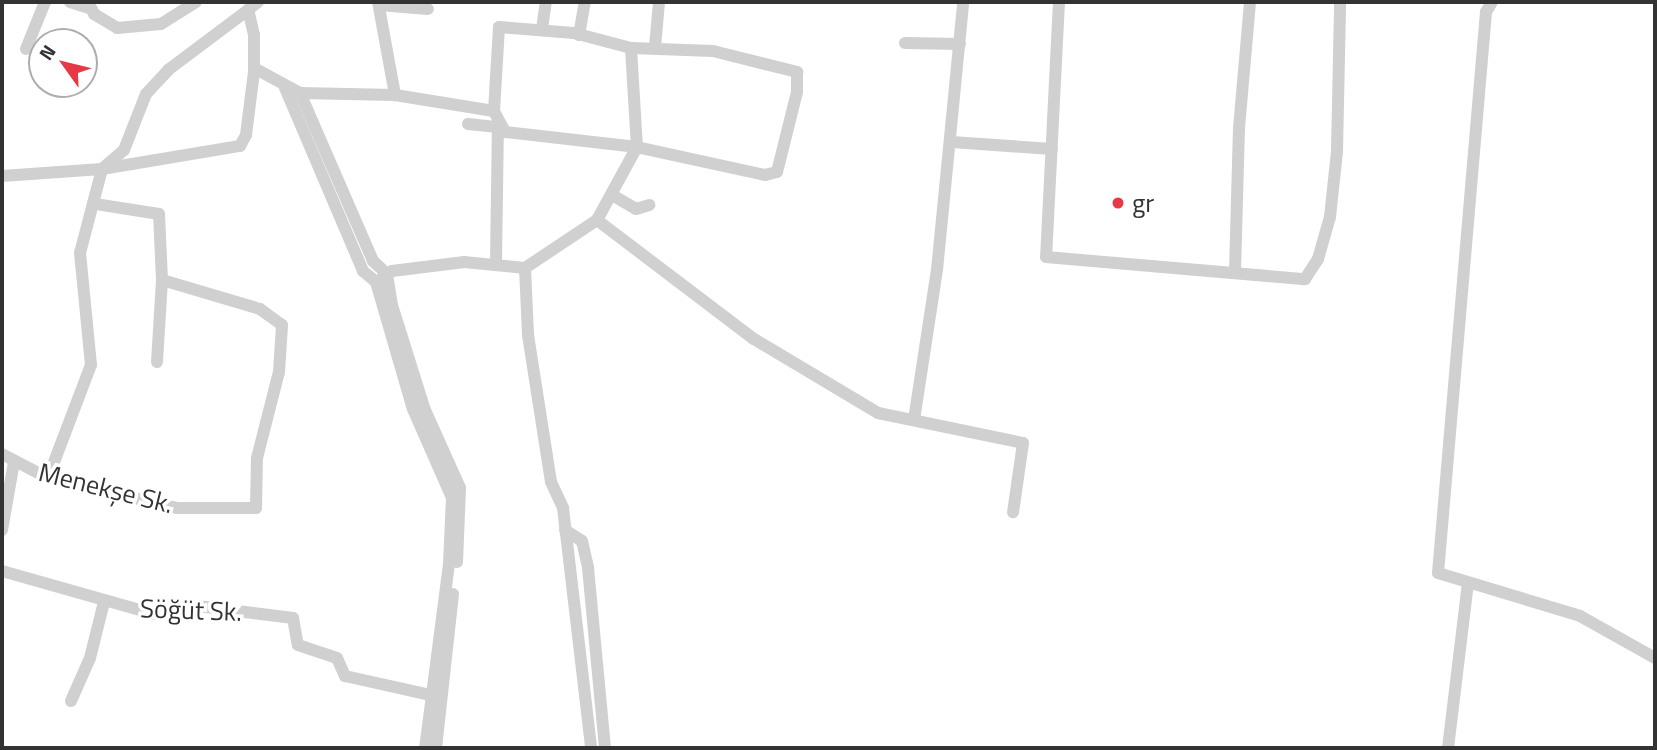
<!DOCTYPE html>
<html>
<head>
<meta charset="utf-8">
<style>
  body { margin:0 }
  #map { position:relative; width:1657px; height:750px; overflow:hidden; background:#fff; font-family:"Titillium Web",sans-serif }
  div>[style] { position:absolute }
  .minor>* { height:12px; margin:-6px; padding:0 6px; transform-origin:6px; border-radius:6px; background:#d0d0d0 }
  .dots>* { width:19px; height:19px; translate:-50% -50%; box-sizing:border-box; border:4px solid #fff; border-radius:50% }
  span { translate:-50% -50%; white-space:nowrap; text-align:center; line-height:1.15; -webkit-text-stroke:7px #fff; paint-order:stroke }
  .poi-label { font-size:26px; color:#333 }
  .left { translate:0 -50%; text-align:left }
  .street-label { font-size:26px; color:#333 }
  .frame { position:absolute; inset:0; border:4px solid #333; pointer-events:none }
  .north { position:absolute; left:28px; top:28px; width:70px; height:70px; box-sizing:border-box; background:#fff; border:2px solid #adadad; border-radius:50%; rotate:304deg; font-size:19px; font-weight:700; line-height:28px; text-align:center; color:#333 }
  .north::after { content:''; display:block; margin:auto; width:24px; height:32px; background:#e63946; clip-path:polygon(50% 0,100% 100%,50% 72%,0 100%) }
</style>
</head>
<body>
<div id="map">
  <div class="minor">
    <i style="left:70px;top:2px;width:19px;rotate:18deg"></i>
    <i style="left:88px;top:2px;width:13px;rotate:63deg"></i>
    <i style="left:94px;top:14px;width:27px;rotate:31deg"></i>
    <i style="left:117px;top:28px;width:44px;rotate:-5.2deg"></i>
    <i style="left:161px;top:24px;width:41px;rotate:-32.2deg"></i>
    <i style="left:378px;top:2px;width:95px;rotate:79.6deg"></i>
    <i style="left:1059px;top:2px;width:255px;rotate:92.9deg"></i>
    <i style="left:1046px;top:257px;width:260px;rotate:4.9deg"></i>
    <i style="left:1305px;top:279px;width:24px;rotate:-57deg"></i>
    <i style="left:1318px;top:259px;width:44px;rotate:-74.1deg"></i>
    <i style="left:1330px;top:217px;width:66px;rotate:-83.9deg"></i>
    <i style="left:1337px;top:151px;width:149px;rotate:-88.8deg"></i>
    <i style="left:1492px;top:2px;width:12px;rotate:121deg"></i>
    <i style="left:1486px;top:12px;width:563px;rotate:94.89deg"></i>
    <i style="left:1438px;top:573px;width:148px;rotate:16.8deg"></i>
    <i style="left:1580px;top:616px;width:86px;rotate:29.2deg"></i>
    <i style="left:379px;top:5px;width:49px;rotate:4.7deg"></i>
    <i style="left:542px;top:29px;width:27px;rotate:-82deg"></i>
    <i style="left:579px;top:35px;width:34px;rotate:-80deg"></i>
    <i style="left:905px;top:43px;width:55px;rotate:1deg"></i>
    <i style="left:655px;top:47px;width:45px;rotate:-84.9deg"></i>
    <i style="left:26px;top:49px;width:51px;rotate:-68deg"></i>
    <i style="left:254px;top:68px;width:52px;rotate:28.5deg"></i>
    <i style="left:300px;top:93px;width:95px;rotate:1.2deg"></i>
    <i style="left:395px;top:95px;width:100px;rotate:9.2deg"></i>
    <i style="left:494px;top:111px;width:84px;rotate:-86.6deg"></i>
    <i style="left:499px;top:27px;width:75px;rotate:4.6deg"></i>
    <i style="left:574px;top:33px;width:59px;rotate:14.7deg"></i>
    <i style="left:631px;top:48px;width:82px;rotate:2.1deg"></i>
    <i style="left:713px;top:51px;width:87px;rotate:14deg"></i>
    <i style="left:797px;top:72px;width:20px;rotate:90deg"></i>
    <i style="left:797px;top:92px;width:82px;rotate:104deg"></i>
    <i style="left:777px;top:172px;width:12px;rotate:166deg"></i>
    <i style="left:765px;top:175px;width:131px;rotate:-167.7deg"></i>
    <i style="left:637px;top:147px;width:133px;rotate:-173.5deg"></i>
    <i style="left:505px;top:132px;width:24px;rotate:-118deg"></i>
    <i style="left:285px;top:88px;width:199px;rotate:66.9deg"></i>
    <i style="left:363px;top:271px;width:17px;rotate:40deg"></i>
    <i style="left:376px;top:282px;width:132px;rotate:73.8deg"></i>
    <i style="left:413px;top:409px;width:97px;rotate:66.3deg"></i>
    <i style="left:452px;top:498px;width:66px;rotate:92.6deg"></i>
    <i style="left:449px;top:564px;width:186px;rotate:97.4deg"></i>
    <i style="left:300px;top:93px;width:183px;rotate:66.5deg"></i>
    <i style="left:373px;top:261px;width:19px;rotate:43deg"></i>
    <i style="left:387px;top:274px;width:31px;rotate:81deg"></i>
    <i style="left:392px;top:305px;width:110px;rotate:72.6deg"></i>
    <i style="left:425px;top:410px;width:85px;rotate:65.8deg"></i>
    <i style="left:460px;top:488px;width:74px;rotate:92.3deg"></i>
    <i style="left:468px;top:124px;width:30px;rotate:6deg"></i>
    <i style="left:952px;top:142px;width:100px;rotate:4deg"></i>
    <i style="left:2px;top:176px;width:100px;rotate:-4deg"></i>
    <i style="left:102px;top:169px;width:140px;rotate:-9.5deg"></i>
    <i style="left:240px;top:146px;width:13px;rotate:-61deg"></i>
    <i style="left:246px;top:135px;width:64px;rotate:-82.8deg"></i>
    <i style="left:254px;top:72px;width:37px;rotate:-90deg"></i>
    <i style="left:254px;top:35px;width:26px;rotate:-103deg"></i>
    <i style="left:248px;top:10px;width:13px;rotate:-39deg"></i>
    <i style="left:612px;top:195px;width:28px;rotate:30deg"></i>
    <i style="left:636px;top:209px;width:14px;rotate:-17deg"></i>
    <i style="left:597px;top:220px;width:197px;rotate:37.2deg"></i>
    <i style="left:754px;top:339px;width:144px;rotate:30.8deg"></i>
    <i style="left:878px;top:413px;width:148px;rotate:11.7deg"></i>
    <i style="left:1023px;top:443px;width:70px;rotate:98.2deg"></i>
    <i style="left:496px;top:263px;width:138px;rotate:-89.2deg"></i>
    <i style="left:525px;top:268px;width:67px;rotate:87.4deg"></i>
    <i style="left:528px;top:335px;width:149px;rotate:81.1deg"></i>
    <i style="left:551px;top:482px;width:29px;rotate:65deg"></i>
    <i style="left:563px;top:508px;width:242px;rotate:83.3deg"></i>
    <i style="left:1235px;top:271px;width:143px;rotate:-88.4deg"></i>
    <i style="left:1239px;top:128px;width:126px;rotate:-85deg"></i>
    <i style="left:382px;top:278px;width:12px;rotate:-35deg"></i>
    <i style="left:392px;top:271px;width:73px;rotate:-7.1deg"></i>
    <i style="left:464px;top:262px;width:61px;rotate:5.6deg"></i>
    <i style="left:525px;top:268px;width:87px;rotate:-33.7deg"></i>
    <i style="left:597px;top:220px;width:83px;rotate:-61.3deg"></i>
    <i style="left:637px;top:147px;width:99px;rotate:-93.5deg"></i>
    <i style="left:157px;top:362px;width:82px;rotate:-86.5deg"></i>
    <i style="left:914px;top:420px;width:152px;rotate:-81.3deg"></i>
    <i style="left:937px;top:270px;width:266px;rotate:-84.4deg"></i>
    <i style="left:2px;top:454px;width:52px;rotate:27.6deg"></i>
    <i style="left:48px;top:478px;width:132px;rotate:13.1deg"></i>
    <i style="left:177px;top:508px;width:79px"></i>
    <i style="left:256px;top:508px;width:50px;rotate:-88.9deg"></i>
    <i style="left:257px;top:458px;width:89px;rotate:-75.7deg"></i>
    <i style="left:279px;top:372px;width:47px;rotate:-86.3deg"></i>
    <i style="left:282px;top:325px;width:27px;rotate:-144deg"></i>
    <i style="left:260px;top:309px;width:102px;rotate:-163.5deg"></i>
    <i style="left:162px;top:280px;width:66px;rotate:-92.6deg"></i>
    <i style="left:159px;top:214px;width:65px;rotate:-171.1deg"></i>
    <i style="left:48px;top:478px;width:121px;rotate:-69.2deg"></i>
    <i style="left:91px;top:365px;width:113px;rotate:-95.6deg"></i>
    <i style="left:80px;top:253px;width:87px;rotate:-75.3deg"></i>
    <i style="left:102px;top:169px;width:29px;rotate:-41deg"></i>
    <i style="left:124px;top:150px;width:60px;rotate:-68.6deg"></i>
    <i style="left:146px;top:94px;width:33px;rotate:-47deg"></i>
    <i style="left:168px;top:70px;width:100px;rotate:-36.9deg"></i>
    <i style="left:2px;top:530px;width:69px;rotate:-80deg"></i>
    <i style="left:565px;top:530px;width:20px;rotate:33deg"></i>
    <i style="left:582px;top:541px;width:28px;rotate:77deg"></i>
    <i style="left:588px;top:568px;width:181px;rotate:84.6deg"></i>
    <i style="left:2px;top:571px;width:158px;rotate:15.8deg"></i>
    <i style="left:154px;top:614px;width:37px;rotate:-14deg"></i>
    <i style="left:190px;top:605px;width:104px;rotate:7.2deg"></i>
    <i style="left:293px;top:618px;width:27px;rotate:80deg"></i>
    <i style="left:298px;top:645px;width:41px;rotate:18.4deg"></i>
    <i style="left:337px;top:658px;width:20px;rotate:66deg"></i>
    <i style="left:345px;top:676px;width:88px;rotate:12.5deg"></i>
    <i style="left:71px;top:701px;width:47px;rotate:-66.2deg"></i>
    <i style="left:90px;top:658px;width:58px;rotate:-76deg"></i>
    <i style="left:436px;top:748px;width:155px;rotate:-83.7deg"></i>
    <i style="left:1448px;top:748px;width:166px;rotate:-83.1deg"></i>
  </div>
  <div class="dots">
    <i style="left:1118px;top:203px;background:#e63946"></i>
  </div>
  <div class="poi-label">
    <span class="left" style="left:1132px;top:203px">gr</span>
  </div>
  <div class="street-label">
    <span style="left:106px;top:488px;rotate:14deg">Menekşe Sk.</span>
    <span style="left:191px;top:610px;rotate:2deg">Söğüt Sk.</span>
  </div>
  <div class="frame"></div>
  <div class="north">N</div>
</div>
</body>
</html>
